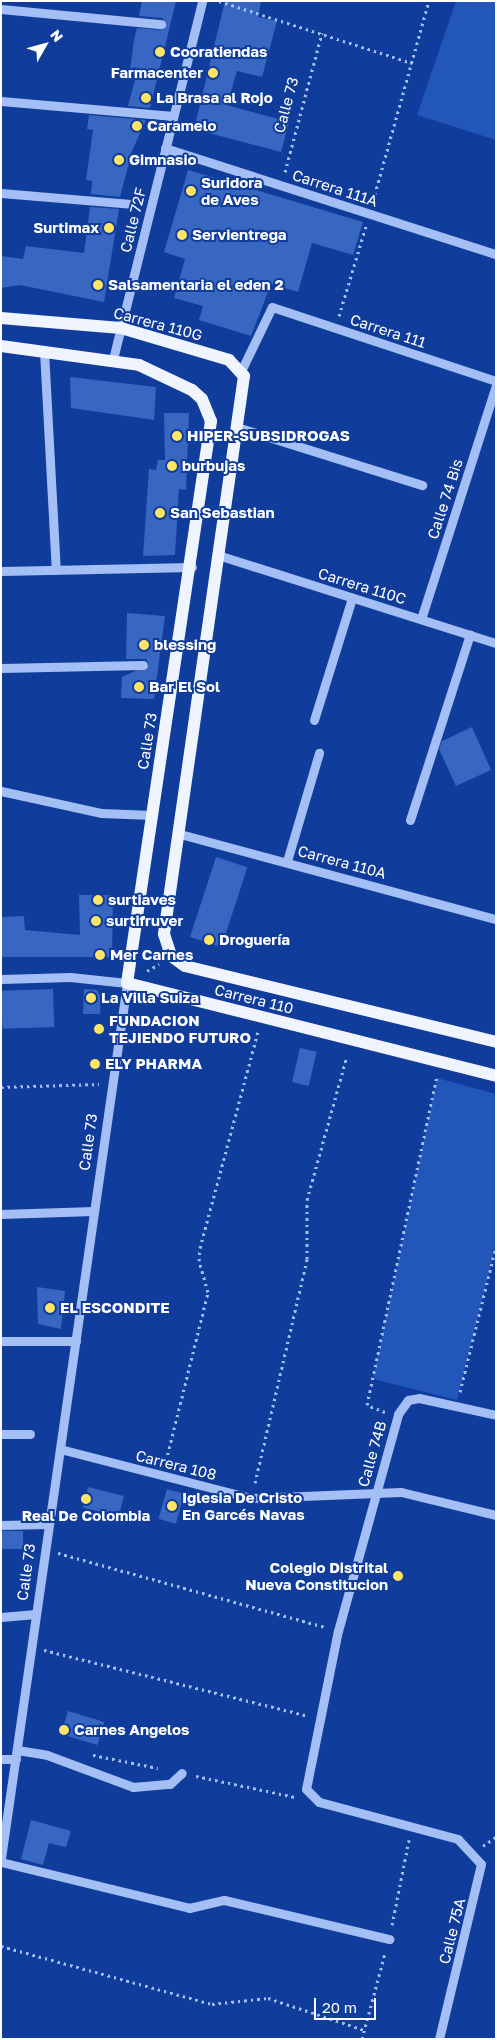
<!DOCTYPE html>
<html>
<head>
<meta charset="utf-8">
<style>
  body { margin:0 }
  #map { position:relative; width:497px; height:2040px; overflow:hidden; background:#103d9b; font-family:"Golos Text",sans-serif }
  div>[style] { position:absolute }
  .green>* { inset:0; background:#2256b9 }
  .building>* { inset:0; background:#3867c2; transform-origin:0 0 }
  .path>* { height:3px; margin-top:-1.5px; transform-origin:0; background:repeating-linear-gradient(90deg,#a3bff5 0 2.5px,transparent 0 6.5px) }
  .minor>* { height:9px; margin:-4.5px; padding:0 4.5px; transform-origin:4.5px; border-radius:4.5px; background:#a3bff5 }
  .major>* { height:12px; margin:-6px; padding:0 6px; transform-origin:6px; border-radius:6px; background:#f0f4ff }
  .dots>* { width:14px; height:14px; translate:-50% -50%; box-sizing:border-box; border:2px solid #103d9b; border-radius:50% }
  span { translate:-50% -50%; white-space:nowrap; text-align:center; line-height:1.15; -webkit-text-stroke:4px #103d9b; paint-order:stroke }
  .poi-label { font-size:15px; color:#fff; font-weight:700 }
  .left { translate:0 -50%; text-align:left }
  .right { translate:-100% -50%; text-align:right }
  .street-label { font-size:15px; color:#fff }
  .frame { position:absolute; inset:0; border:2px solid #fff; pointer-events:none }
  .north { position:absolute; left:20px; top:20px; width:50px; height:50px; -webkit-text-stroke:4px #103d9b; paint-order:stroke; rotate:52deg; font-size:14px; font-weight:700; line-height:20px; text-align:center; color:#fff }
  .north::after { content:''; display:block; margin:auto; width:18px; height:22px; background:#fff; clip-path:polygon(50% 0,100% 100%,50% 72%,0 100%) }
  .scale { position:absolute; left:314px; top:1998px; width:62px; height:22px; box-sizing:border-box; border:2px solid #fff; border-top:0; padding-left:6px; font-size:15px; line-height:18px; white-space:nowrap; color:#fff; -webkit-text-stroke:4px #103d9b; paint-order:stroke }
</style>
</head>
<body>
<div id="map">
  <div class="green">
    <i style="clip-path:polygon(456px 1px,496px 1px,496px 140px,417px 115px)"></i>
    <i style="clip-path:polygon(437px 1078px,496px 1094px,496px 1245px,457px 1400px,373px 1379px)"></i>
  </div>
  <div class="building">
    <i style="clip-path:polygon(142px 1px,176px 1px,150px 108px,128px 106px,137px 72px,130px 71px,134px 40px,137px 28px,161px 30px,167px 24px,162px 18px,139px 16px)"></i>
    <i style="clip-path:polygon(225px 1px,261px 1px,258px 17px,277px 21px,262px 77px,237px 71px,227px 105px,289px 122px,281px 152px,194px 129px)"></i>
    <i style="clip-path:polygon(89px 115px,146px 120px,132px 151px,120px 197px,91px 194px,92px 181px,86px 180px,93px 130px,87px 129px)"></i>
    <i style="clip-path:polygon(188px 170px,363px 222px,353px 255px,312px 243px,298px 292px,271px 284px,251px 336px,199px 320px,203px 306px,174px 298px,185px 259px,164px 252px)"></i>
    <i style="clip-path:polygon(90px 207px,119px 209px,104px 302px,20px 285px,1px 288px,1px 256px,23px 259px,26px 246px,84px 253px)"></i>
    <i style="clip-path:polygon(70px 377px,156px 387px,154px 420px,71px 408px)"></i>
    <i style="clip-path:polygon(164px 413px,189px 413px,186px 490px,179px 489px,175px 555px,143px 556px,149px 469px,156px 470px,158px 460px,165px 460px)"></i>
    <i style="clip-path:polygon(127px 613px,165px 616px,154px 699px,121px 698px,122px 677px,149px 665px,146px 659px,126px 659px)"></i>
    <i style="clip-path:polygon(472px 727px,491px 770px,456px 786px,439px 749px,442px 741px)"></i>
    <i style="left:216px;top:857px;width:33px;height:84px;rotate:18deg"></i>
    <i style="clip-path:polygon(79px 895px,113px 895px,112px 957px,1px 957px,1px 917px,24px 916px,25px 930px,80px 935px)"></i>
    <i style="left:53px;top:989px;width:38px;height:52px;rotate:88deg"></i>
    <i style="clip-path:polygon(84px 989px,97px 990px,101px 997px,100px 1014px,83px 1014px)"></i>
    <i style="left:300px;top:1048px;width:17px;height:35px;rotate:13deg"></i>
    <i style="clip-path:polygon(37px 1287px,65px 1291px,61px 1329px,38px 1324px)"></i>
    <i style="left:88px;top:1487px;width:37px;height:21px;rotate:14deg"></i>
    <i style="left:167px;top:1489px;width:18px;height:31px;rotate:16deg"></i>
    <i style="left:1px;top:1531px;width:22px;height:18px"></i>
    <i style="left:68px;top:1711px;width:38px;height:24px;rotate:17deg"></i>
    <i style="clip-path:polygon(31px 1820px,71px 1831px,66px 1847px,49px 1843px,43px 1865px,21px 1859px)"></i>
  </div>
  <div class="path">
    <i style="left:219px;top:1px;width:203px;rotate:17.8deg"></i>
    <i style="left:285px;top:172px;width:144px;rotate:-75.1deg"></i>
    <i style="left:373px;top:201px;width:208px;rotate:-74.4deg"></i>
    <i style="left:339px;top:316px;width:94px;rotate:-73.3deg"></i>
    <i style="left:147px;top:971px;width:14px;rotate:-30deg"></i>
    <i style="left:1px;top:1087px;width:98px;rotate:-1.8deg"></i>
    <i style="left:460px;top:1392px;width:149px;rotate:-76.1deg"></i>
    <i style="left:385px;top:1412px;width:19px;rotate:-159deg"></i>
    <i style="left:367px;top:1405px;width:336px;rotate:-78deg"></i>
    <i style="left:166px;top:1461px;width:174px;rotate:-76deg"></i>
    <i style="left:208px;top:1292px;width:32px;rotate:-106deg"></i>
    <i style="left:199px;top:1261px;width:13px;rotate:-86deg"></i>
    <i style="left:200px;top:1248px;width:224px;rotate:-75deg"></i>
    <i style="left:255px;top:1483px;width:230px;rotate:-76.9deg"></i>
    <i style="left:307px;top:1259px;width:59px;rotate:-90deg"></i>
    <i style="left:307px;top:1200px;width:149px;rotate:-74.5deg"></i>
    <i style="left:58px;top:1553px;width:276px;rotate:15.5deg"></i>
    <i style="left:44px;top:1650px;width:272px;rotate:14deg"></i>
    <i style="left:93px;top:1755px;width:66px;rotate:11.3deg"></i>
    <i style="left:196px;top:1776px;width:101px;rotate:12deg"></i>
    <i style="left:483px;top:1846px;width:16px;rotate:-35deg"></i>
    <i style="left:392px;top:1925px;width:87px;rotate:-78.7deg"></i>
    <i style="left:1px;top:1946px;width:219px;rotate:15.4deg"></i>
    <i style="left:212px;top:2004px;width:56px;rotate:-6.1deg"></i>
    <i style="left:268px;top:1998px;width:101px;rotate:18.4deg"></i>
    <i style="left:362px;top:2039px;width:89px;rotate:-75deg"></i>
  </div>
  <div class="minor">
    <i style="left:1px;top:9px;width:161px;rotate:5.4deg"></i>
    <i style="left:1px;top:101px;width:173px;rotate:5deg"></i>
    <i style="left:165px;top:148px;width:348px;rotate:17.8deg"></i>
    <i style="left:1px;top:193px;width:130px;rotate:4.8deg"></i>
    <i style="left:44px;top:351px;width:219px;rotate:86.9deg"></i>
    <i style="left:113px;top:359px;width:369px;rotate:-76deg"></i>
    <i style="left:241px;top:371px;width:71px;rotate:-64.2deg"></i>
    <i style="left:272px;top:307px;width:236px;rotate:18.3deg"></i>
    <i style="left:240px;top:428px;width:191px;rotate:17.4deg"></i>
    <i style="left:221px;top:556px;width:288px;rotate:17.6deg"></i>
    <i style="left:1px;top:571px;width:191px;rotate:-1.2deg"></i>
    <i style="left:421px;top:619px;width:245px;rotate:-72.2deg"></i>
    <i style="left:1px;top:668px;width:142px;rotate:-1.2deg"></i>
    <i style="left:314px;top:720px;width:128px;rotate:-72.7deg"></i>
    <i style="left:1px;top:791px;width:102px;rotate:12.4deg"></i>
    <i style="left:101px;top:813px;width:51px;rotate:2.2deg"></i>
    <i style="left:410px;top:820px;width:195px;rotate:-72.1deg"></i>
    <i style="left:180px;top:834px;width:327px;rotate:15.1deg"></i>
    <i style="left:287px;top:861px;width:113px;rotate:-73.5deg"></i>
    <i style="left:1px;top:979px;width:69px;rotate:-1.7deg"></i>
    <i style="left:70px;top:977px;width:57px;rotate:6deg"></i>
    <i style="left:127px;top:983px;width:885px;rotate:98.19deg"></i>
    <i style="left:1px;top:1214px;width:93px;rotate:-1.8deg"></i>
    <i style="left:1px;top:1341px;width:75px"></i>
    <i style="left:1px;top:1434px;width:29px"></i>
    <i style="left:60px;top:1449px;width:197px;rotate:14.4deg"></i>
    <i style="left:251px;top:1498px;width:150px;rotate:-2.3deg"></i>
    <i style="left:401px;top:1492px;width:98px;rotate:13.6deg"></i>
    <i style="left:1px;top:1525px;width:48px;rotate:-1.2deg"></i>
    <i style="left:1px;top:1617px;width:35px;rotate:-5deg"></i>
    <i style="left:17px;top:1750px;width:30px;rotate:9deg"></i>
    <i style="left:47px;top:1755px;width:92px;rotate:20.4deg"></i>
    <i style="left:133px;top:1787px;width:37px;rotate:-5deg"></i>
    <i style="left:170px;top:1784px;width:16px;rotate:-43deg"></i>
    <i style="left:1px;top:1759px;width:15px"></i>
    <i style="left:1px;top:1862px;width:194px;rotate:13.7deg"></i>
    <i style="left:189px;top:1908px;width:36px;rotate:-13deg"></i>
    <i style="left:224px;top:1900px;width:170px;rotate:13.3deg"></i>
    <i style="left:439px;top:2039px;width:180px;rotate:-76.5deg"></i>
    <i style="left:481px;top:1864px;width:34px;rotate:-133deg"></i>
    <i style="left:458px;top:1839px;width:144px;rotate:-165.1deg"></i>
    <i style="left:319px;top:1802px;width:18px;rotate:-135deg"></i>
    <i style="left:306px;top:1789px;width:161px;rotate:-78.6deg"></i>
    <i style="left:338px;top:1631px;width:225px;rotate:-74.5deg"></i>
    <i style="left:398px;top:1414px;width:17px;rotate:-54deg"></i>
    <i style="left:408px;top:1400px;width:11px;rotate:-10deg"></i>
    <i style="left:419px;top:1398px;width:79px;rotate:12.4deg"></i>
  </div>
  <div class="major">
    <i style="left:1px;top:318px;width:120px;rotate:4.8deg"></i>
    <i style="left:121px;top:328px;width:113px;rotate:16.5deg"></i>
    <i style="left:229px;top:360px;width:22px;rotate:47deg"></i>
    <i style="left:244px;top:376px;width:564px;rotate:98.16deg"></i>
    <i style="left:164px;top:934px;width:23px;rotate:72deg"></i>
    <i style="left:171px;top:956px;width:17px;rotate:36deg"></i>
    <i style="left:185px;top:966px;width:320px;rotate:13.7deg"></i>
    <i style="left:1px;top:346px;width:139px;rotate:7.8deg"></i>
    <i style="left:139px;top:365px;width:59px;rotate:25.3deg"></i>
    <i style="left:192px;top:390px;width:13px;rotate:42deg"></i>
    <i style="left:202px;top:399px;width:24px;rotate:68deg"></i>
    <i style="left:211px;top:421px;width:568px;rotate:98.5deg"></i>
    <i style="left:127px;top:983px;width:381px;rotate:14.1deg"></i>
  </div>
  <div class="dots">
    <i style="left:160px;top:52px;background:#ffe466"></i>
    <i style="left:213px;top:73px;background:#ffe466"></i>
    <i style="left:146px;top:98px;background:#ffe466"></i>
    <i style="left:137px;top:126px;background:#ffe466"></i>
    <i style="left:119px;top:160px;background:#ffe466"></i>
    <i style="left:191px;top:191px;background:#ffe466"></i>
    <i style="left:109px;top:228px;background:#ffe466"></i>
    <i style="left:182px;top:235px;background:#ffe466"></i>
    <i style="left:98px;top:285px;background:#ffe466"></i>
    <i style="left:177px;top:436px;background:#ffe466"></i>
    <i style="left:172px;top:466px;background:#ffe466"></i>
    <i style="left:160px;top:513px;background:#ffe466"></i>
    <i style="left:144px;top:645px;background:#ffe466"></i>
    <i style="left:139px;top:687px;background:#ffe466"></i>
    <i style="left:98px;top:900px;background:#ffe466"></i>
    <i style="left:96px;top:921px;background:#ffe466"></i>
    <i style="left:209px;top:940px;background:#ffe466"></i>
    <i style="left:100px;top:955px;background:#ffe466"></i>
    <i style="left:91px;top:998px;background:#ffe466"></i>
    <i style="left:99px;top:1029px;background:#ffe466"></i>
    <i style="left:95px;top:1064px;background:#ffe466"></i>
    <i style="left:50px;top:1308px;background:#ffe466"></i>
    <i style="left:86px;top:1499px;background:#ffe466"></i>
    <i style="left:172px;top:1506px;background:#ffe466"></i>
    <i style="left:398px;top:1576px;background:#ffe466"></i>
    <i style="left:64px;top:1730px;background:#ffe466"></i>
  </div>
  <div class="poi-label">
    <span class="left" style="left:170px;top:52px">Cooratiendas</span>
    <span class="right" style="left:203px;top:73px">Farmacenter</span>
    <span class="left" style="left:156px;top:98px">La Brasa al Rojo</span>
    <span class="left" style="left:147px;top:126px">Caramelo</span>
    <span class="left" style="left:129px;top:160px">Gimnasio</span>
    <span class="left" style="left:201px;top:191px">Suridora<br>de Aves</span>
    <span class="right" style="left:99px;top:228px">Surtimax</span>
    <span class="left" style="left:192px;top:235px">Servientrega</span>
    <span class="left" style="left:108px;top:285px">Salsamentaria el eden 2</span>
    <span class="left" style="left:187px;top:436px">HIPER-SUBSIDROGAS</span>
    <span class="left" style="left:182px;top:466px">burbujas</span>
    <span class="left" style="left:170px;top:513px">San Sebastian</span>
    <span class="left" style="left:154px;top:645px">blessing</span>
    <span class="left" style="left:149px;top:687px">Bar El Sol</span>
    <span class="left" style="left:108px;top:900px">surtiaves</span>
    <span class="left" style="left:106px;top:921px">surtifruver</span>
    <span class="left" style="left:219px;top:940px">Droguería</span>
    <span class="left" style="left:110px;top:955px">Mer Carnes</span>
    <span class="left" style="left:101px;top:998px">La Villa Suiza</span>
    <span class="left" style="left:109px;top:1029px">FUNDACION<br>TEJIENDO FUTURO</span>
    <span class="left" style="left:105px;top:1064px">ELY PHARMA</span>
    <span class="left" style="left:60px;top:1308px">EL ESCONDITE</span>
    <span class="left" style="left:182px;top:1506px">Iglesia De Cristo<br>En Garcés Navas</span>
    <span style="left:86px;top:1516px">Real De Colombia</span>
    <span class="right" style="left:388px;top:1576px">Colegio Distrital<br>Nueva Constitucion</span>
    <span class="left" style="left:74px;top:1730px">Carnes Angelos</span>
  </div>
  <div class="street-label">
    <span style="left:286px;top:105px;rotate:-75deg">Calle 73</span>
    <span style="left:335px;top:188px;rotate:18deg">Carrera 111A</span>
    <span style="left:133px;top:220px;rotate:-76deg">Calle 72F</span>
    <span style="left:158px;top:324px;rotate:15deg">Carrera 110G</span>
    <span style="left:388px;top:331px;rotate:18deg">Carrera 111</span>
    <span style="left:445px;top:499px;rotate:-72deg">Calle 74 Bis</span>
    <span style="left:362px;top:586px;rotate:17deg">Carrera 110C</span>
    <span style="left:147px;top:741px;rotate:-81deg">Calle 73</span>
    <span style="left:342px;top:862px;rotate:15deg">Carrera 110A</span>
    <span style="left:254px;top:999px;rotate:14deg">Carrera 110</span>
    <span style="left:88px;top:1142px;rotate:-82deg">Calle 73</span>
    <span style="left:372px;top:1454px;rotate:-74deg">Calle 74B</span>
    <span style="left:176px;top:1465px;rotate:14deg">Carrera 108</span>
    <span style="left:26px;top:1572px;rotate:-82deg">Calle 73</span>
    <span style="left:452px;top:1931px;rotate:-76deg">Calle 75A</span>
  </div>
  <div class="frame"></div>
  <div class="north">N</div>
  <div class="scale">20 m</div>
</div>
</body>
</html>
